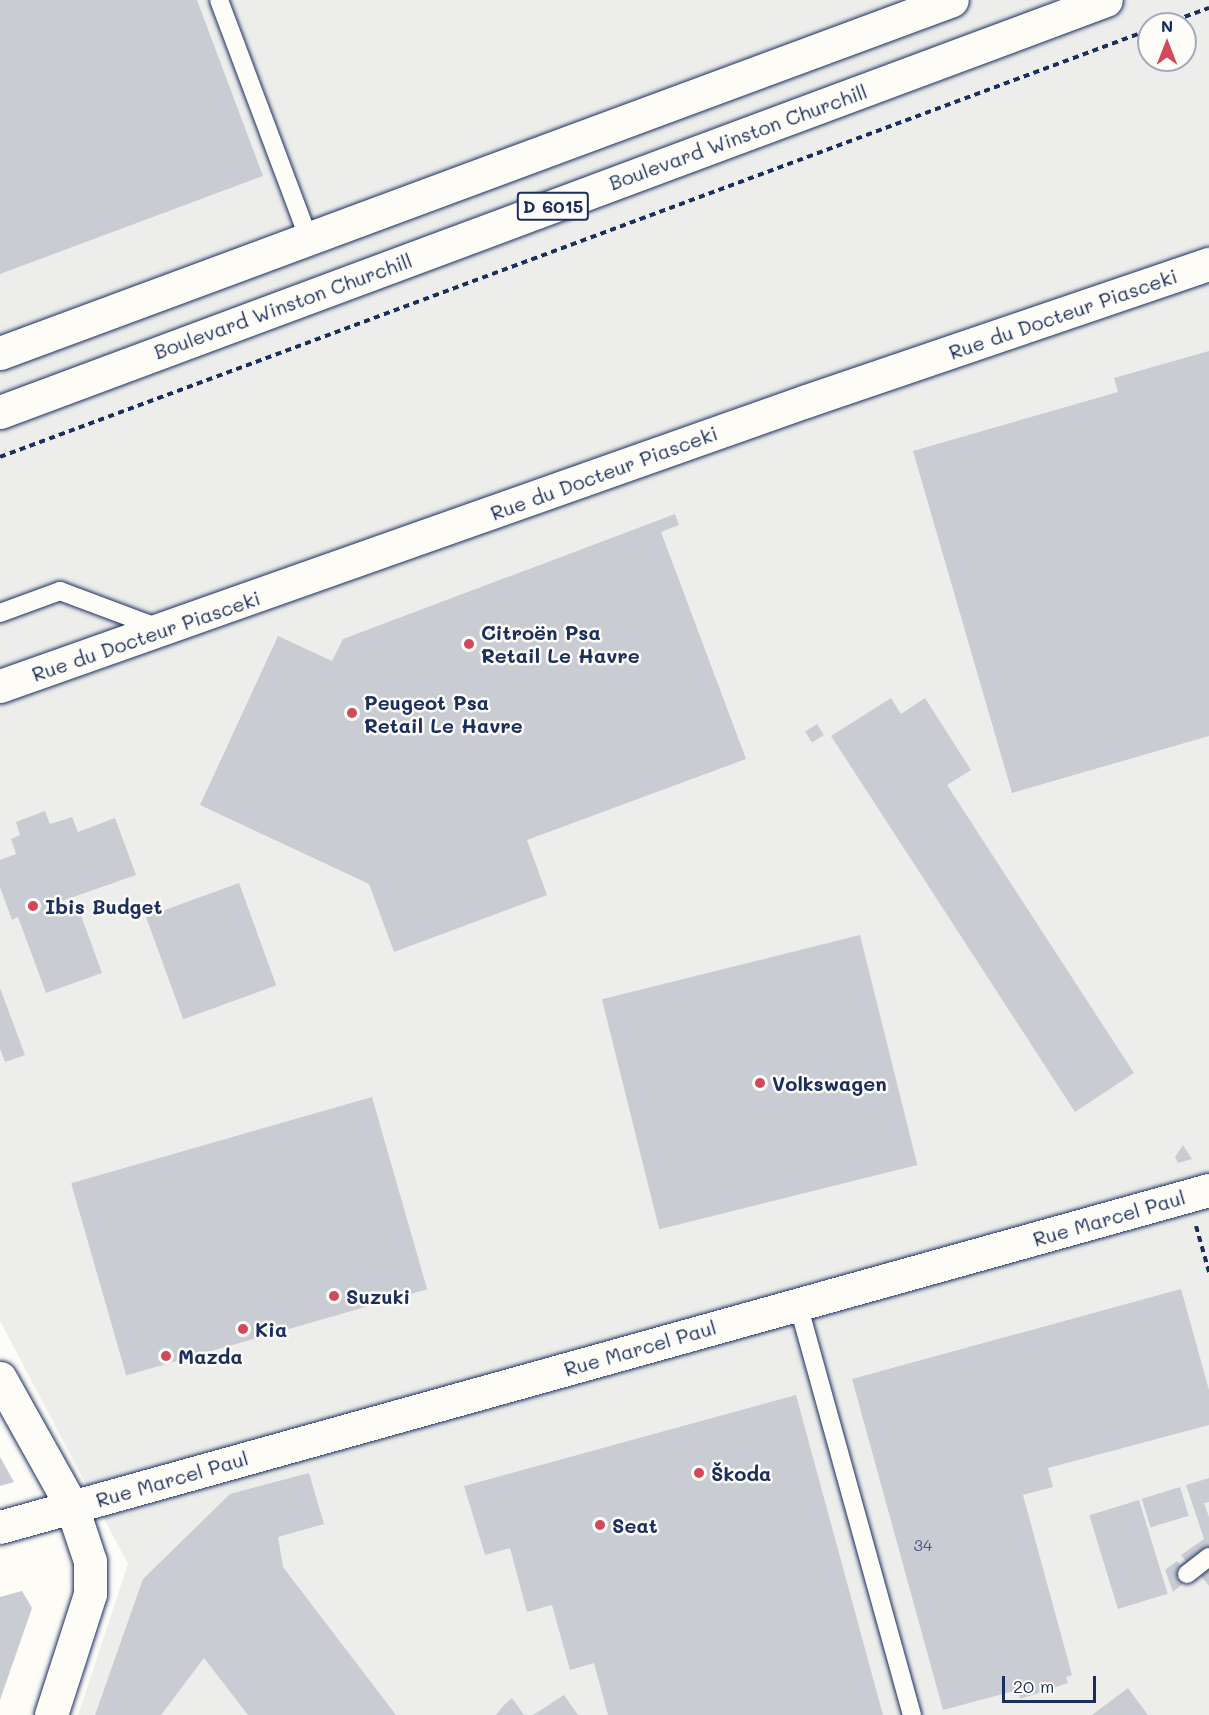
<!DOCTYPE html>
<html>
<head>
<meta charset="utf-8">
<style>
  body { margin:0 }
  #map { position:relative; width:1209px; height:1715px; overflow:hidden; background:#fdfcf7; font-family:Mali,sans-serif }
  div>[style] { position:absolute }
  .built>* { inset:0; background:#edeeec }
  .building>* { inset:0; background:#c9ccd3; transform-origin:0 0 }
  .path>* { height:4px; margin-top:-2px; transform-origin:0; background:repeating-linear-gradient(90deg,#1b2f5e 0 6px,transparent 0 10.5px) }
  .roads { filter:drop-shadow(0 0 2px #1b2f5e) drop-shadow(0 0 2px #1b2f5e) }
  .lane>* { height:18px; margin:-9px; padding:0 9px; transform-origin:9px; border-radius:9px; background:#fdfcf7 }
  .street>* { height:33px; margin:-16.5px; padding:0 16.5px; transform-origin:16.5px; border-radius:16.5px; background:#fdfcf7 }
  .primary>* { height:33px; margin:-16.5px; padding:0 16.5px; transform-origin:16.5px; border-radius:16.5px; background:#fdfcf7 }
  .dots>* { width:16px; height:16px; translate:-50% -50%; box-sizing:border-box; border:3px solid #fdfcf7; border-radius:50% }
  span { translate:-50% -50%; white-space:nowrap; text-align:center; line-height:1.15; -webkit-text-stroke:5px #fdfcf7; paint-order:stroke }
  .number-label { font-size:16px; color:#46567b }
  .number-label span { -webkit-text-stroke-width:0 }
  .shield-label span { padding:2px 4px; background:#fdfcf7; border:2px solid; border-radius:4px; -webkit-text-stroke-width:0 }
  .shield-label { font-size:18px; color:#1b2f5e; font-weight:700 }
  .street-label { font-size:20px; color:#1b2f5e }
  .poi-label { font-size:20px; color:#1b2f5e; font-weight:700 }
  .left { translate:0 -50%; text-align:left }
  .north { position:absolute; left:1137px; top:12px; width:60px; height:60px; box-sizing:border-box; background:#fdfcf7; border:2px solid #a3aaba; border-radius:50%; rotate:0deg; font-size:16px; font-weight:700; line-height:24px; text-align:center; color:#1b2f5e }
  .north::after { content:''; display:block; margin:auto; width:21px; height:27px; background:#d1495b; clip-path:polygon(50% 0,100% 100%,50% 72%,0 100%) }
  .scale { position:absolute; left:1002px; top:1676px; width:94px; height:27px; box-sizing:border-box; border:3px solid #1b2f5e; border-top:0; padding-left:8px; font-size:18px; line-height:21px; white-space:nowrap; color:#1b2f5e; -webkit-text-stroke:4px #fdfcf7; paint-order:stroke }
</style>
</head>
<body>
<div id="map">
  <div class="built">
    <i style="clip-path:polygon(evenodd,0 0,1209px 0,1209px 1715px,78px 1715px,128px 1564px,0 1321px,0 0,1149px 24px,1185px 24px,1185px 60px,1149px 60px,1149px 24px)"></i>
  </div>
  <div class="building">
    <i style="clip-path:polygon(0 0,197px 0,263px 176px,0 274px)"></i>
    <i style="clip-path:polygon(1209px 351px,1209px 736px,1012px 793px,913px 451px,1118px 392px,1114px 378px)"></i>
    <i style="clip-path:polygon(675px 514px,679px 525px,661px 532px,746px 759px,527px 840px,547px 895px,394px 952px,369px 884px,200px 805px,278px 636px,332px 661px,343px 639px)"></i>
    <i style="clip-path:polygon(891px 698px,901px 714px,925px 698px,971px 770px,947px 785px,1134px 1073px,1075px 1112px,831px 736px)"></i>
    <i style="left:817px;top:724px;width:13px;height:14px;rotate:58deg"></i>
    <i style="clip-path:polygon(45px 811px,50px 824px,72px 817px,78px 832px,115px 818px,136px 875px,59px 902px,64px 916px,79px 910px,102px 973px,46px 993px,18px 917px,12px 920px,0 887px,0 860px,16px 854px,11px 839px,20px 835px,16px 822px)"></i>
    <i style="left:239px;top:883px;width:109px;height:99px;rotate:70deg"></i>
    <i style="left:860px;top:935px;width:237px;height:266px;rotate:76deg"></i>
    <i style="clip-path:polygon(0 988px,25px 1055px,5px 1062px,0 1049px)"></i>
    <i style="left:372px;top:1097px;width:200px;height:313px;rotate:74deg"></i>
    <i style="clip-path:polygon(1183px 1145px,1192px 1159px,1178px 1163px,1175px 1157px)"></i>
    <i style="clip-path:polygon(1181px 1289px,1209px 1390px,1209px 1425px,1048px 1468px,1053px 1487px,1023px 1495px,1072px 1675px,1066px 1677px,1068px 1683px,1020px 1699px,1018px 1690px,943px 1710px,852px 1379px)"></i>
    <i style="clip-path:polygon(796px 1395px,883px 1715px,608px 1715px,594px 1663px,570px 1670px,552px 1605px,527px 1612px,510px 1548px,485px 1555px,464px 1486px)"></i>
    <i style="clip-path:polygon(0 1457px,14px 1482px,0 1486px)"></i>
    <i style="clip-path:polygon(309px 1473px,324px 1524px,278px 1537px,283px 1567px,396px 1715px,248px 1715px,204px 1658px,161px 1715px,95px 1715px,143px 1579px,230px 1494px)"></i>
    <i style="clip-path:polygon(1209px 1478px,1209px 1502px,1204px 1503px,1209px 1517px,1209px 1550px,1187px 1580px,1173px 1592px,1165px 1570px,1177px 1561px,1180px 1565px,1186px 1561px,1181px 1555px,1204px 1539px,1186px 1485px)"></i>
    <i style="left:1180px;top:1487px;width:30px;height:40px;rotate:73deg"></i>
    <i style="left:1139px;top:1500px;width:98px;height:52px;rotate:73deg"></i>
    <i style="clip-path:polygon(1209px 1564px,1209px 1586px,1198px 1572px)"></i>
    <i style="clip-path:polygon(22px 1591px,32px 1608px,0 1700px,0 1597px)"></i>
    <i style="clip-path:polygon(1128px 1688px,1148px 1715px,1092px 1715px)"></i>
    <i style="clip-path:polygon(564px 1695px,578px 1715px,533px 1715px)"></i>
    <i style="clip-path:polygon(512px 1698px,524px 1715px,496px 1715px,503px 1706px)"></i>
  </div>
  <div class="path">
    <i style="left:1165px;top:24px;width:47px;rotate:-20deg"></i>
    <i style="left:0;top:457px;width:1226px;rotate:-20.39deg"></i>
    <i style="left:1196px;top:1226px;width:48px;rotate:74.2deg"></i>
  </div>
  <div class="roads">
    <div class="lane">
      <i style="left:219px;top:0;width:256px;rotate:69.4deg"></i>
      <i style="left:0;top:613px;width:64px;rotate:-20.1deg"></i>
      <i style="left:60px;top:591px;width:106px;rotate:20.5deg"></i>
      <i style="left:798px;top:1304px;width:427px;rotate:74.5deg"></i>
      <i style="left:1187px;top:1574px;width:28px;rotate:-38deg"></i>
    </div>
    <div class="street">
      <i style="left:0;top:686px;width:855px;rotate:-19.47deg"></i>
      <i style="left:806px;top:401px;width:426px;rotate:-18.8deg"></i>
      <i style="left:0;top:1378px;width:148px;rotate:60.8deg"></i>
      <i style="left:72px;top:1507px;width:57px;rotate:71.6deg"></i>
      <i style="left:90px;top:1561px;width:33px;rotate:90deg"></i>
      <i style="left:90px;top:1594px;width:127px;rotate:107.9deg"></i>
      <i style="left:0;top:1527px;width:1255px;rotate:-15.58deg"></i>
    </div>
    <div class="primary">
      <i style="left:0;top:353px;width:1015px;rotate:-20.34deg"></i>
      <i style="left:0;top:412px;width:1180px;rotate:-20.43deg"></i>
    </div>
  </div>
  <div class="dots">
    <i style="left:469px;top:644px;background:#d1495b"></i>
    <i style="left:352px;top:713px;background:#d1495b"></i>
    <i style="left:33px;top:906px;background:#d1495b"></i>
    <i style="left:760px;top:1083px;background:#d1495b"></i>
    <i style="left:334px;top:1296px;background:#d1495b"></i>
    <i style="left:243px;top:1329px;background:#d1495b"></i>
    <i style="left:166px;top:1356px;background:#d1495b"></i>
    <i style="left:699px;top:1473px;background:#d1495b"></i>
    <i style="left:600px;top:1525px;background:#d1495b"></i>
  </div>
  <div class="number-label">
    <span style="left:923px;top:1545px">34</span>
  </div>
  <div class="shield-label">
    <span style="left:553px;top:206px">D 6015</span>
  </div>
  <div class="street-label">
    <span style="left:738px;top:137px;rotate:-20deg">Boulevard Winston Churchill</span>
    <span style="left:283px;top:306px;rotate:-20deg">Boulevard Winston Churchill</span>
    <span style="left:1063px;top:314px;rotate:-19deg">Rue du Docteur Piasceki</span>
    <span style="left:604px;top:473px;rotate:-20deg">Rue du Docteur Piasceki</span>
    <span style="left:146px;top:636px;rotate:-19deg">Rue du Docteur Piasceki</span>
    <span style="left:1109px;top:1218px;rotate:-16deg">Rue Marcel Paul</span>
    <span style="left:640px;top:1348px;rotate:-16deg">Rue Marcel Paul</span>
    <span style="left:172px;top:1479px;rotate:-16deg">Rue Marcel Paul</span>
  </div>
  <div class="poi-label">
    <span class="left" style="left:481px;top:644px">Citroën Psa<br>Retail Le Havre</span>
    <span class="left" style="left:364px;top:714px">Peugeot Psa<br>Retail Le Havre</span>
    <span class="left" style="left:45px;top:906px">Ibis Budget</span>
    <span class="left" style="left:772px;top:1083px">Volkswagen</span>
    <span class="left" style="left:346px;top:1296px">Suzuki</span>
    <span class="left" style="left:255px;top:1329px">Kia</span>
    <span class="left" style="left:178px;top:1356px">Mazda</span>
    <span class="left" style="left:711px;top:1473px">Škoda</span>
    <span class="left" style="left:612px;top:1525px">Seat</span>
  </div>
  <div class="north">N</div>
  <div class="scale">20 m</div>
</div>
</body>
</html>
